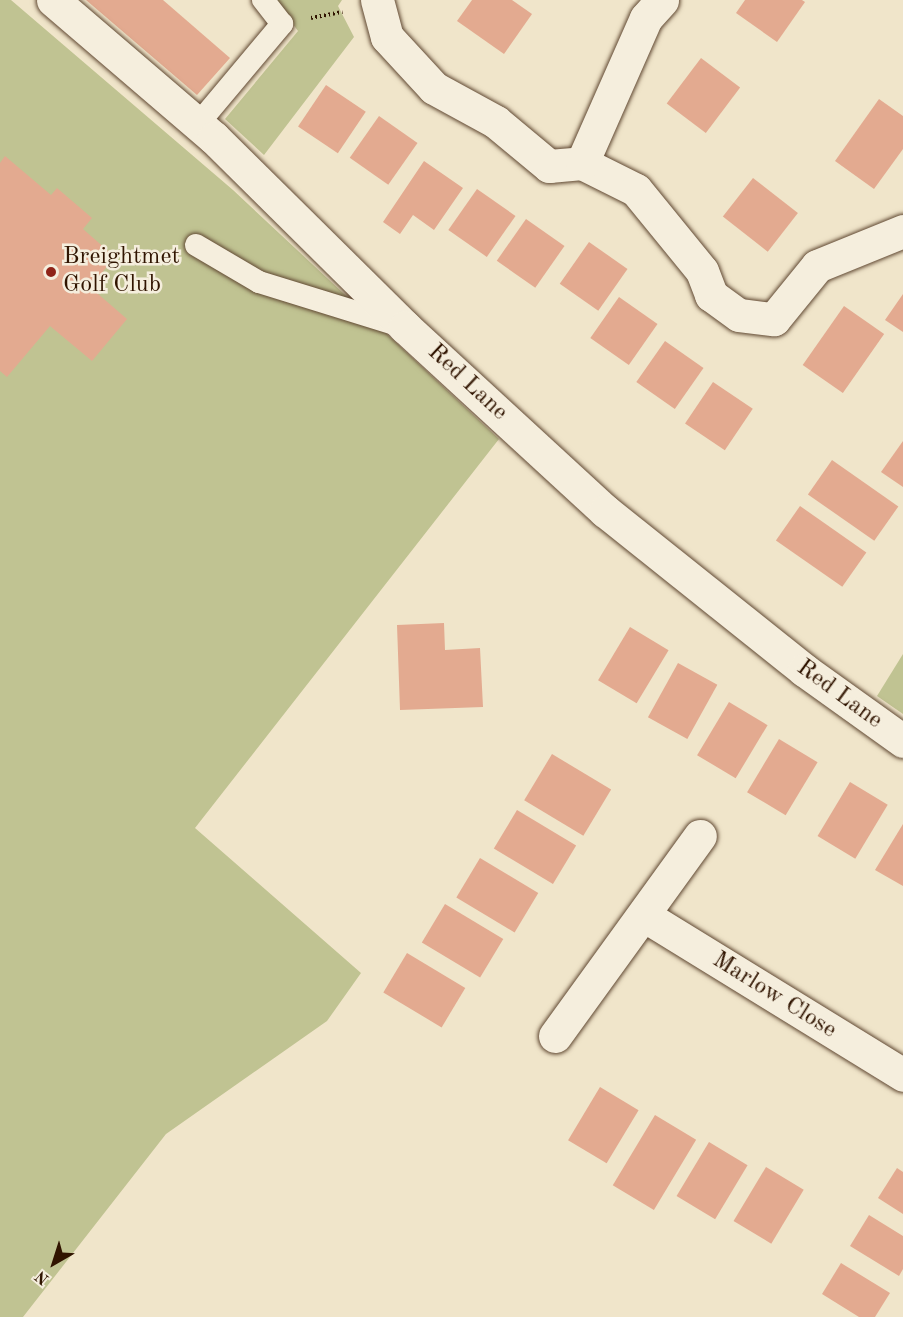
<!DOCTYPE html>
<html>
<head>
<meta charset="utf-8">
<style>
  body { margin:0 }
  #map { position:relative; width:903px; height:1317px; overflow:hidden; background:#f0e5ca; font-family:"Old Standard TT",serif }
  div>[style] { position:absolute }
  .green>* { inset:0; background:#c0c392 }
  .building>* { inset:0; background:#e3aa90; transform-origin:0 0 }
  .path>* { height:4px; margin-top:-2px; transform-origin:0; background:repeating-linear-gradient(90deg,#301400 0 1.5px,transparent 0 4.5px) }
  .roads { filter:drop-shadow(0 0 2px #604832) drop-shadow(0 0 2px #604832) }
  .service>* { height:22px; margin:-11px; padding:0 11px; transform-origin:11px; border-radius:11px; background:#f5eedd }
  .minor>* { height:33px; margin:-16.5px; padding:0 16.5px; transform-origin:16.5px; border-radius:16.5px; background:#f5eedd }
  .tertiary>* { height:33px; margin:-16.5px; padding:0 16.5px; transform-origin:16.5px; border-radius:16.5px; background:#f5eedd }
  .dots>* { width:16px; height:16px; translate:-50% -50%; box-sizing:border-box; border:3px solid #f5eedd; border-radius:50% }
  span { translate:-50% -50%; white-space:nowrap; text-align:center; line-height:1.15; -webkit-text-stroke:5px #f5eedd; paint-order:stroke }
  .poi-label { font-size:24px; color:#301400 }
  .left { translate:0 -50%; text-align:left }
  .street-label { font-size:24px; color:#301400 }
  .north { position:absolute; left:24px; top:1233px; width:60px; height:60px; -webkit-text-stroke:4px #f5eedd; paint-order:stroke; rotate:219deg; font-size:16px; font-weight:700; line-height:24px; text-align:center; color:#301400 }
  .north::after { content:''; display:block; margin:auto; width:21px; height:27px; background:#301400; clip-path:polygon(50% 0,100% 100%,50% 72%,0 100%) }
</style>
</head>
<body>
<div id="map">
  <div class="green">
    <i style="clip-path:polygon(0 0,11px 0,233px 190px,499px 439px,195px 828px,361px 973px,327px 1021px,166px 1134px,23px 1317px,0 1317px)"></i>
    <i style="clip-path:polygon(275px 0,342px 0,338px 6px,354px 37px,264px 155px,225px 119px,298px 31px)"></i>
    <i style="clip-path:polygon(903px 654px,903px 714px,877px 696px)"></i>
  </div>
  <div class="building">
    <i style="clip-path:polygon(86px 0,163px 0,230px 58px,197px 95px)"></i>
    <i style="clip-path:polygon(472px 0,512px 0,532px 14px,504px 54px,457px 21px)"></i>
    <i style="clip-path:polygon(745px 0,802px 0,805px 2px,777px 42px,736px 13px)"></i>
    <i style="left:701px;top:58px;width:49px;height:57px;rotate:37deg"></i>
    <i style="left:326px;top:85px;width:48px;height:50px;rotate:34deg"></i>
    <i style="clip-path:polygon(879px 99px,903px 116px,903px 149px,874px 189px,835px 161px)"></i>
    <i style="left:379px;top:116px;width:47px;height:51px;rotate:35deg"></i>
    <i style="clip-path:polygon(5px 156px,51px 195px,57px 188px,92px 218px,83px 229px,115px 257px,90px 287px,127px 319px,92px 361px,50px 326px,7px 377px,0 371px,0 163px)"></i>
    <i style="clip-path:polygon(424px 161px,463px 188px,434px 230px,413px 215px,400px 234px,383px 222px)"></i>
    <i style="left:753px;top:178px;width:57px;height:49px;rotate:38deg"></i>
    <i style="left:477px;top:189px;width:47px;height:50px;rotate:35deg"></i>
    <i style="left:526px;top:219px;width:47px;height:51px;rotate:35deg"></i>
    <i style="left:589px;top:242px;width:47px;height:51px;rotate:35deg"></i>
    <i style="clip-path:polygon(903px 294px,903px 332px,885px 320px)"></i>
    <i style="left:619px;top:297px;width:47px;height:50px;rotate:35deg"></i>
    <i style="left:844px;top:306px;width:49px;height:72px;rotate:35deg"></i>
    <i style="left:665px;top:341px;width:47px;height:50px;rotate:35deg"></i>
    <i style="left:713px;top:382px;width:48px;height:50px;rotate:34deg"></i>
    <i style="clip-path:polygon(903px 441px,903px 487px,881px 472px)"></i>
    <i style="left:832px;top:460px;width:81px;height:42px;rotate:35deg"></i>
    <i style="left:800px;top:506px;width:81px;height:42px;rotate:35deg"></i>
    <i style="clip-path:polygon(444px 623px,445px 650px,480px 648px,483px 707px,400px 710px,397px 625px)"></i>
    <i style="left:630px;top:627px;width:45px;height:62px;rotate:31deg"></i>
    <i style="left:678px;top:663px;width:45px;height:62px;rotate:29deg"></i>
    <i style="left:729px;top:702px;width:45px;height:62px;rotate:31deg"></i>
    <i style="left:779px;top:739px;width:45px;height:62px;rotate:31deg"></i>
    <i style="left:552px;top:754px;width:69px;height:54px;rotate:31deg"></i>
    <i style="left:850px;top:782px;width:44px;height:63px;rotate:31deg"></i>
    <i style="left:517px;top:810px;width:69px;height:45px;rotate:31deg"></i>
    <i style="clip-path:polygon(903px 824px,903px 886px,875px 870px)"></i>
    <i style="left:480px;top:858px;width:68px;height:46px;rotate:31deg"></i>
    <i style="left:445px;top:904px;width:68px;height:45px;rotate:31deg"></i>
    <i style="left:407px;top:953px;width:68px;height:46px;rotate:31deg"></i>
    <i style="left:600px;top:1087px;width:45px;height:62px;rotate:31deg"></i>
    <i style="left:655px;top:1115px;width:48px;height:82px;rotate:31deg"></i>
    <i style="left:709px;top:1142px;width:45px;height:63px;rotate:31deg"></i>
    <i style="left:766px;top:1167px;width:44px;height:63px;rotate:31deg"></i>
    <i style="clip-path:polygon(897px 1168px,903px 1172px,903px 1214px,878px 1198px)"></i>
    <i style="clip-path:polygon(869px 1215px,903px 1236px,903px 1269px,899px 1276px,850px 1246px)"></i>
    <i style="clip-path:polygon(841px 1263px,890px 1293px,875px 1317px,859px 1317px,822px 1294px)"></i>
  </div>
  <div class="path">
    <i style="left:311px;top:18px;width:32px;rotate:-11deg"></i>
  </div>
  <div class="roads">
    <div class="service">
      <i style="left:198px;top:124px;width:131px;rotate:-50deg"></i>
      <i style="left:282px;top:24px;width:31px;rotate:-128deg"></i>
      <i style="left:196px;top:245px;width:73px;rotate:30.4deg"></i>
      <i style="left:259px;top:282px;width:145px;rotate:17.2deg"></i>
    </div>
    <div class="minor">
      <i style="left:377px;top:0;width:38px;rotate:75deg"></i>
      <i style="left:387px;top:37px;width:69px;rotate:47.3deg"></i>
      <i style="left:434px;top:88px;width:71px;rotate:28.7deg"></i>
      <i style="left:496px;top:122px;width:69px;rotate:39.7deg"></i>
      <i style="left:549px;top:166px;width:33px;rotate:-5deg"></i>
      <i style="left:582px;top:163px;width:60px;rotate:26.6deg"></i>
      <i style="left:636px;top:190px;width:104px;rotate:50.8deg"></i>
      <i style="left:702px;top:271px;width:26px;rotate:69deg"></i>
      <i style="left:711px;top:295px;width:34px;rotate:36deg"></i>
      <i style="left:739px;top:315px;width:35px;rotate:7deg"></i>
      <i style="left:774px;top:319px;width:68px;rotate:-50.9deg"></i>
      <i style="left:817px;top:266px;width:93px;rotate:-22.1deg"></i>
      <i style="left:582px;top:163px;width:158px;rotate:-66.2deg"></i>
      <i style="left:646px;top:18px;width:24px;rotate:-48deg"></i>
      <i style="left:645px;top:916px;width:303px;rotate:31.6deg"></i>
      <i style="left:555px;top:1036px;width:247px;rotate:-54.1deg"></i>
    </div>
    <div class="tertiary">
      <i style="left:53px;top:0;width:212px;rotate:40.6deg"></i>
      <i style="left:214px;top:138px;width:269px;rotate:44.7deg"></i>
      <i style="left:405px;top:327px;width:272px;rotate:42.6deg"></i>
      <i style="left:605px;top:511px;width:255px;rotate:38.6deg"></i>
      <i style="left:804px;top:670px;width:122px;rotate:35.6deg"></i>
    </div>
  </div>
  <div class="dots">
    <i style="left:51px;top:272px;background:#8f2418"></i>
  </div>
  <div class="poi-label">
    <span class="left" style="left:63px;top:272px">Breightmet<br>Golf Club</span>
  </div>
  <div class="street-label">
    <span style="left:467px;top:383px;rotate:43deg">Red Lane</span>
    <span style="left:839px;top:695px;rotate:36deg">Red Lane</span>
    <span style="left:774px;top:996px;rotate:32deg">Marlow Close</span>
  </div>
  <div class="north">N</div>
</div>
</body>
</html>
